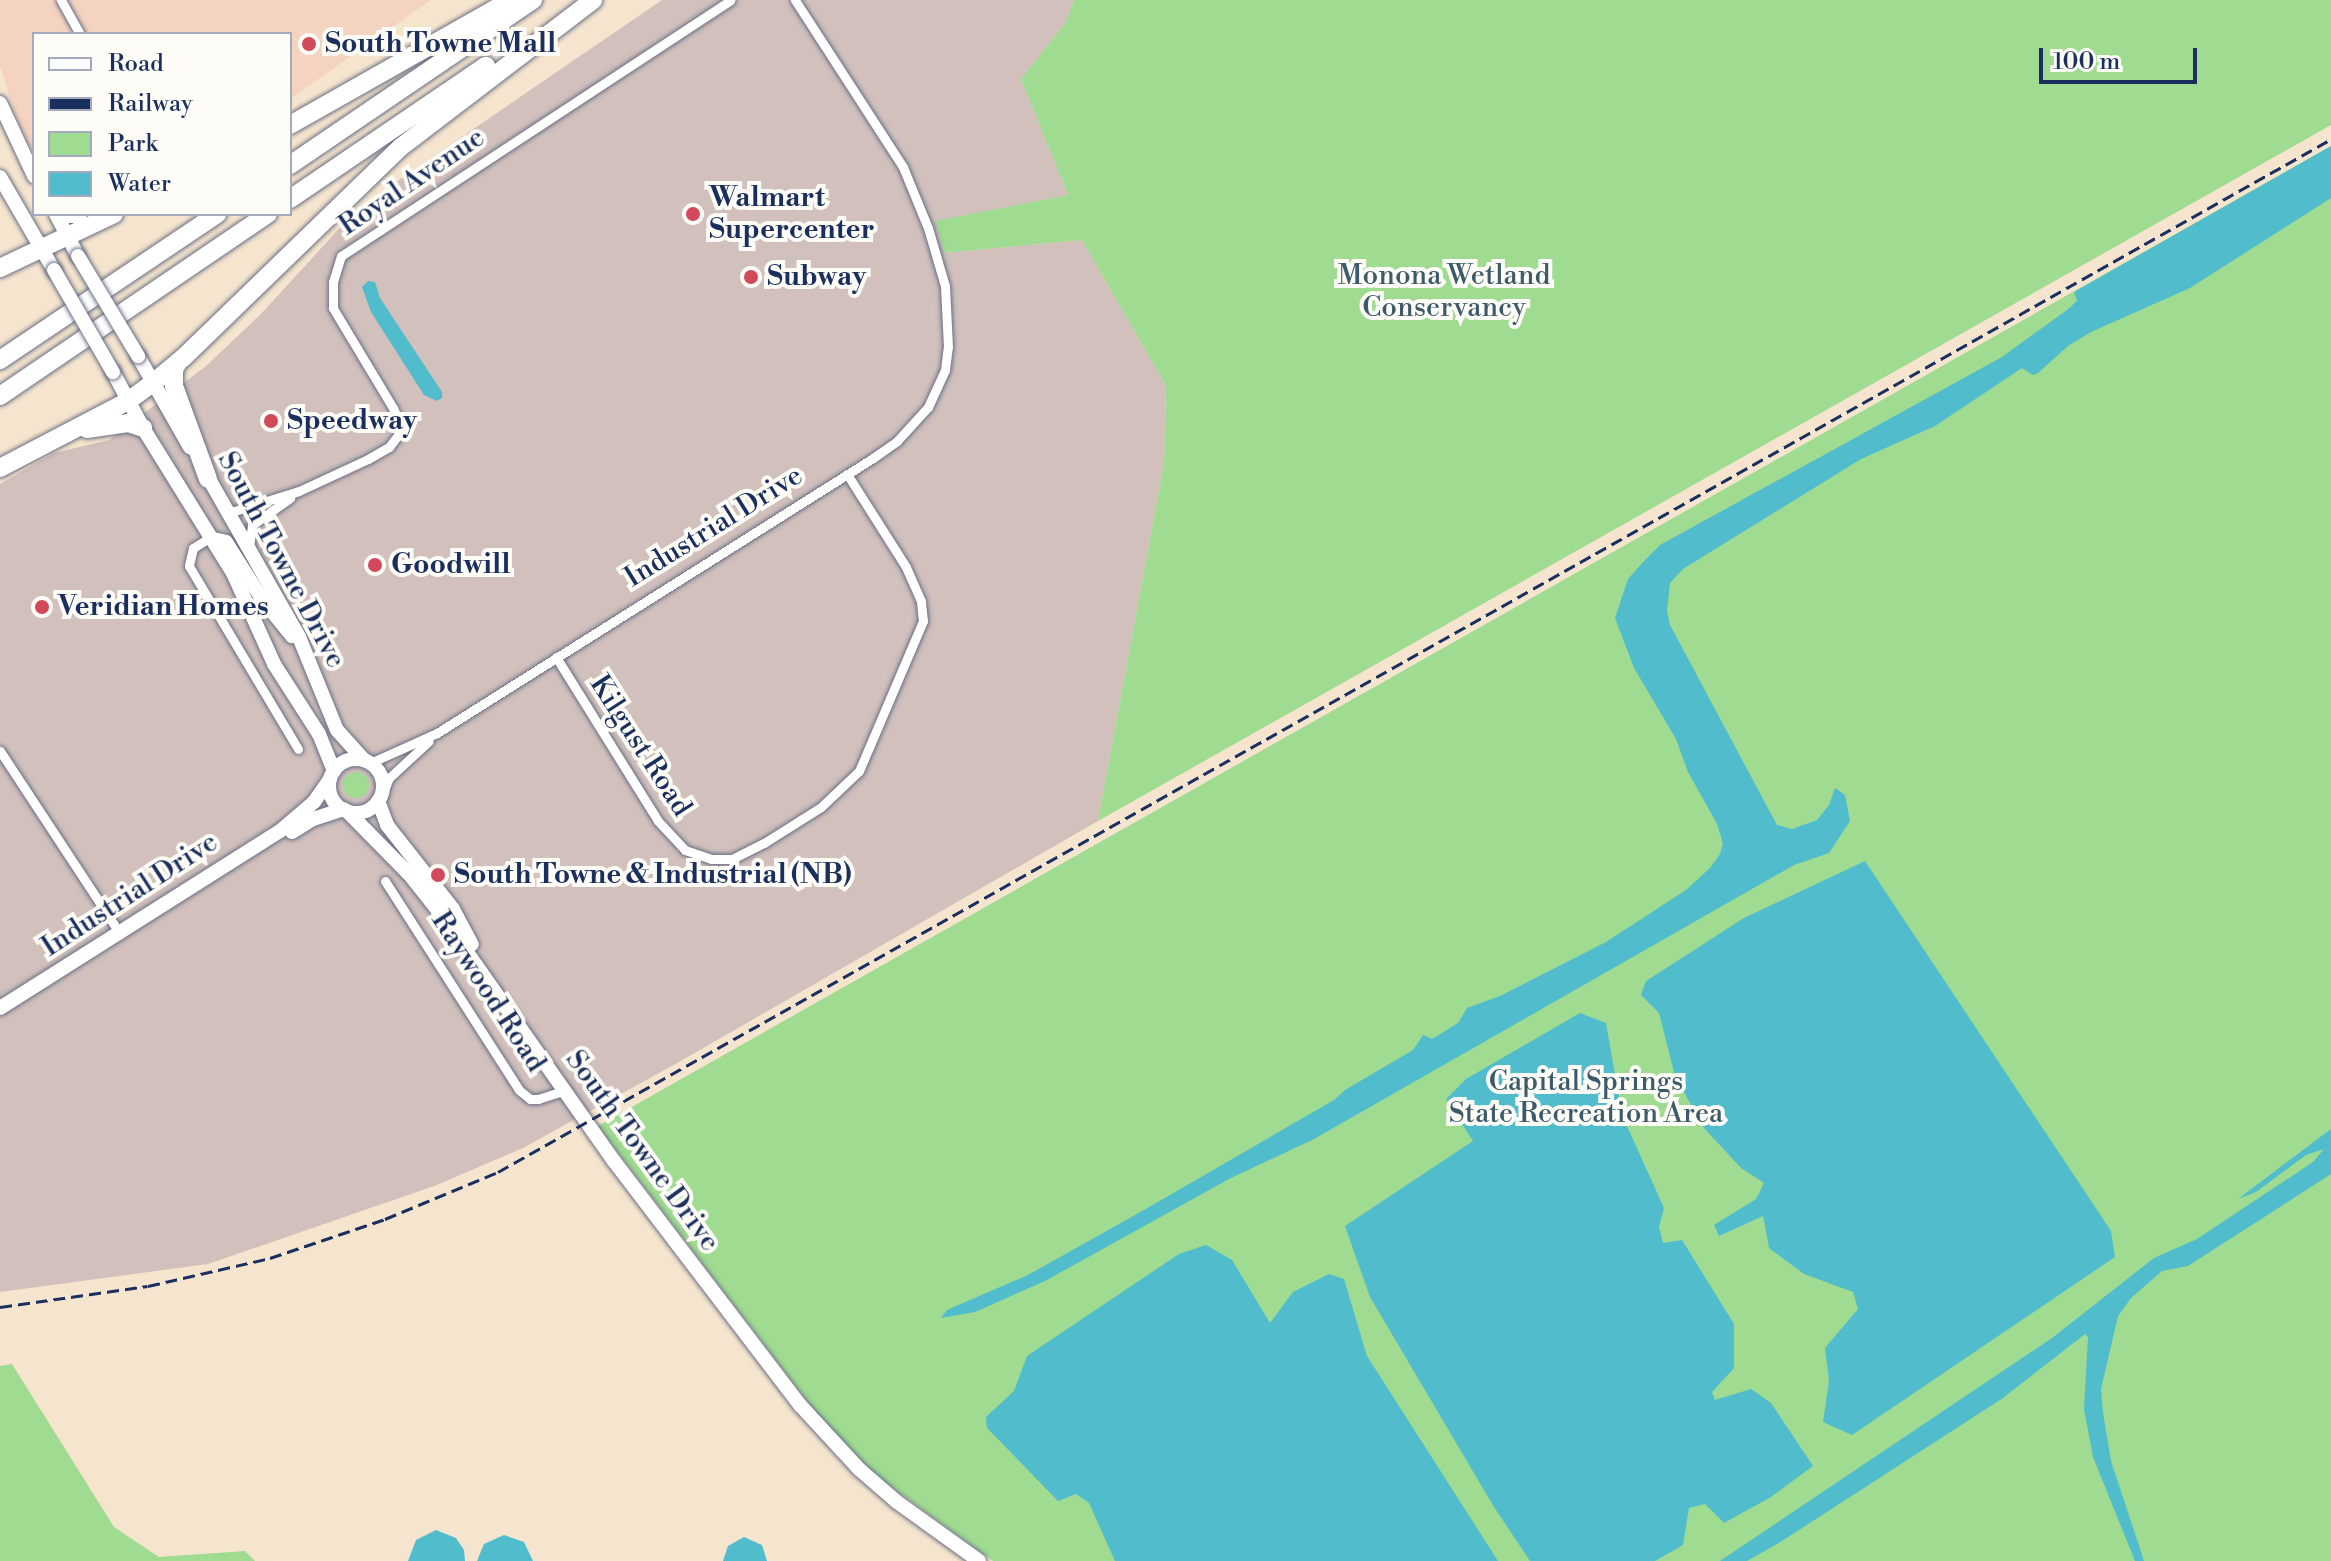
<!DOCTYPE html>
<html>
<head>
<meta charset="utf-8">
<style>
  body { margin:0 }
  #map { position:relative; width:2331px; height:1561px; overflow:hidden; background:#f6e5ce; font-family:"Libre Bodoni",serif }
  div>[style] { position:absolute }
  .built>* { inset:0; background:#f5d3c1 }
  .industrial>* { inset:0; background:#d1c0bc }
  .green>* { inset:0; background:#9fdb90 }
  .round { border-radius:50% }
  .water>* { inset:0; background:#51bccc }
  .roads { filter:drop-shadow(0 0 2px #686f85) drop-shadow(0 0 2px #686f85) }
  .street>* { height:9px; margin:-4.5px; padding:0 4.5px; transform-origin:4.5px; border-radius:4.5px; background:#fff }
  .secondary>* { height:14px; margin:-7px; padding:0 7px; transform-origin:7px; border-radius:7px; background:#fff }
  .secondary>.ring { margin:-7px; padding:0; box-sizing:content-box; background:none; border:14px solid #fff; border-radius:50% }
  .highway>* { height:18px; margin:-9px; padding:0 9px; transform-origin:9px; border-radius:9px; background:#fff }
  .rail>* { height:3px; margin-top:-1.5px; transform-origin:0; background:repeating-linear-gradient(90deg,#1b2f5e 0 12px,transparent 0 18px) }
  .bridges { filter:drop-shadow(0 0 2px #686f85) drop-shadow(0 0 2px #686f85) }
  .secondary-bridge>* { height:14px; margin:-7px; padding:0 7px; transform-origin:7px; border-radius:7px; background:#fff }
  .dots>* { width:22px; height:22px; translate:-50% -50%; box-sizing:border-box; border:4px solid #fdfcf7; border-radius:50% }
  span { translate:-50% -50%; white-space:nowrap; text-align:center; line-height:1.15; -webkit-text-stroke:8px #fdfcf7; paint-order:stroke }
  .poi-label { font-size:28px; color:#1b2f5e; font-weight:700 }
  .left { translate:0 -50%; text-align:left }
  .street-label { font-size:28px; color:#1b2f5e }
  .park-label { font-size:28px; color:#3c5a6a }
  .legend { position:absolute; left:32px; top:32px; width:260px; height:184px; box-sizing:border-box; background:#fdfcf7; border:2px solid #a3aaba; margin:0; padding:10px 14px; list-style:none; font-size:24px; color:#1b2f5e }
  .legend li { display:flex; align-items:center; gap:16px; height:40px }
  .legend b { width:40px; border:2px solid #a3aaba }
  .scale { position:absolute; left:2039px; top:48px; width:158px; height:36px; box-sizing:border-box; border:4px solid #1b2f5e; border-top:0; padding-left:10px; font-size:24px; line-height:28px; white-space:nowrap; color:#1b2f5e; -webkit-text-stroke:6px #fdfcf7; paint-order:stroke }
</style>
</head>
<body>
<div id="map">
  <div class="built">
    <i style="clip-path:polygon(0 0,431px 0,290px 99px,290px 34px,34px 34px,34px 155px,14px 111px,0 65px)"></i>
  </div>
  <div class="industrial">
    <i style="clip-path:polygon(662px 0,1074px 0,1066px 22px,1021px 79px,1068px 195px,936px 222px,945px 253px,1082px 240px,1166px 386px,1164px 463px,1098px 821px,679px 1062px,523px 1148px,437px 1185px,208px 1264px,0 1292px,0 484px,54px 453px,109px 440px,206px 366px,261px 314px,358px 208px)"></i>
  </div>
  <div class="green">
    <i style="clip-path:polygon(1074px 0,2331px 0,2331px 125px,1098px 821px,1164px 463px,1166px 386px,1082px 240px,945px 253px,935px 221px,1068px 195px,1021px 79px,1066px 22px)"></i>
    <i style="clip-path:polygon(2331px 146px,2331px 1561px,993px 1561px,875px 1475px,820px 1418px,598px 1126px)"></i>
    <i class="round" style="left:343px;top:772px;width:26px;height:26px"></i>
    <i style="clip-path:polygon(12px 1364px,114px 1527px,159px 1557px,245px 1551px,255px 1561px,0 1561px,0 1366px)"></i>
  </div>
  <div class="water">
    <i style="clip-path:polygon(2331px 146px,2331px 198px,2190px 288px,2091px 332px,2068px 346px,2038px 373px,2033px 375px,2022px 368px,1935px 426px,1861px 459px,1683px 569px,1670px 583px,1667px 611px,1670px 625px,1777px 825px,1792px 829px,1817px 820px,1829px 805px,1835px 788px,1845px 795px,1850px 821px,1829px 853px,1794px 865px,1314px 1139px,1229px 1179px,1045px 1281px,975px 1312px,941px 1318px,947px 1310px,1028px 1275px,1144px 1210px,1334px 1100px,1345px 1090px,1413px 1050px,1423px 1035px,1432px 1039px,1458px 1023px,1467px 1008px,1500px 996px,1606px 942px,1686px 890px,1710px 868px,1720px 854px,1723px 843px,1717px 824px,1688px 772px,1676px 739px,1634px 668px,1615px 618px,1628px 579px,1644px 561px,1660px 545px,2002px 357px,2067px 310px,2077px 301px,2074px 292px)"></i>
    <i style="clip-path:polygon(368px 281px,375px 282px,380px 298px,442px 392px,442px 398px,437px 401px,424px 395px,371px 312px,362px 287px)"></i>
    <i style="clip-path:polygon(1865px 861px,2111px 1231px,2115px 1257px,1852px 1435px,1823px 1422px,1829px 1381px,1825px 1348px,1858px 1309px,1853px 1292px,1804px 1274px,1769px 1248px,1763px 1216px,1719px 1236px,1714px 1225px,1756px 1199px,1764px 1183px,1741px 1168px,1704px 1128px,1675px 1076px,1659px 1013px,1641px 995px,1646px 981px,1744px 918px)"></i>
    <i style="clip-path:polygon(1580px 1013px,1606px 1023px,1622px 1115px,1664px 1208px,1659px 1227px,1663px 1243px,1682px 1240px,1734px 1324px,1734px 1368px,1712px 1392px,1715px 1400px,1751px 1389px,1771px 1403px,1813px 1466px,1771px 1497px,1724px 1523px,1705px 1504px,1689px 1508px,1683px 1545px,1655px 1561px,1530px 1561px,1494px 1507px,1370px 1297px,1345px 1226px,1473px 1141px,1446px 1099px,1466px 1079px)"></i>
    <i style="clip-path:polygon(2331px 1129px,2331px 1174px,2188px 1266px,2162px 1271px,2131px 1298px,2118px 1316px,2101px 1389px,2103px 1413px,2111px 1461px,2144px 1561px,2135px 1561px,2093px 1457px,2084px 1409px,2088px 1337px,2085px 1334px,2003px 1398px,1782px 1541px,1747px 1561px,1720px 1561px,2052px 1338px,2154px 1258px,2197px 1239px,2313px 1162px,2324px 1149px,2306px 1155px,2256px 1192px,2238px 1199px)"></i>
    <i style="clip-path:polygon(1206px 1245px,1232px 1260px,1270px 1323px,1293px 1292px,1329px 1274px,1344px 1279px,1367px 1356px,1498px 1561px,1115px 1561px,1089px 1503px,1076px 1494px,1058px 1501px,987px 1428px,986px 1417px,1014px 1391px,1027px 1356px,1179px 1254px)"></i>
    <i style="clip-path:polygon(436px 1530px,456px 1538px,464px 1550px,465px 1561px,408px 1561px,416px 1540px)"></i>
    <i style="clip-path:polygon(504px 1535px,524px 1542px,533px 1561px,477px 1561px,484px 1544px)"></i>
    <i style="clip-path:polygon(744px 1537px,762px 1545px,767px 1561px,723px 1561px,728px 1546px)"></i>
  </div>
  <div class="roads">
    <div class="street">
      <i style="left:61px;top:0;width:39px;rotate:61deg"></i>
      <i style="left:228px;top:513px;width:74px;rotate:-17.2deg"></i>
      <i style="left:299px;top:491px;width:76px;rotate:-24.9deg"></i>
      <i style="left:368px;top:459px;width:24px;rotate:-30deg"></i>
      <i style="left:389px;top:447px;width:15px;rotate:-53deg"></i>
      <i style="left:398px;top:435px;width:10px;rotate:-79deg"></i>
      <i style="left:400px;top:425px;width:18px;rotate:-112deg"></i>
      <i style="left:393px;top:408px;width:117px;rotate:-121deg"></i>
      <i style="left:333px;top:308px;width:26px;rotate:-90deg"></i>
      <i style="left:333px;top:282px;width:27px;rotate:-73deg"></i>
      <i style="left:341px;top:256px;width:466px;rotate:-33.3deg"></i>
      <i style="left:209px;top:538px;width:19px;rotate:148deg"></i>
      <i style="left:193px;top:548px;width:18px;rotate:103deg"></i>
      <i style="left:189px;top:566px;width:213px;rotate:59.2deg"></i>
      <i style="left:249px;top:547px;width:22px;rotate:-82deg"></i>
      <i style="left:252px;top:525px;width:47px;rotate:-35.4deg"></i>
      <i style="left:556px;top:657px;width:193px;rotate:58.1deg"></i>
      <i style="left:658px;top:821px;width:40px;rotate:47deg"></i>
      <i style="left:685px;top:850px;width:28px;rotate:19deg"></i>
      <i style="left:711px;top:859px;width:21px"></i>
      <i style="left:732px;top:859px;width:36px;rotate:-27deg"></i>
      <i style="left:764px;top:843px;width:67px;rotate:-32.3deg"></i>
      <i style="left:821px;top:807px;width:52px;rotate:-43.5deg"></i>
      <i style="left:859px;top:771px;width:163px;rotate:-66.9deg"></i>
      <i style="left:923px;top:621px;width:20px;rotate:-96deg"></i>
      <i style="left:921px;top:601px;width:37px;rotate:-114deg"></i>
      <i style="left:906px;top:567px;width:110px;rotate:-122.4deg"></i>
      <i style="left:0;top:751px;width:219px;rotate:56.7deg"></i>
      <i style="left:370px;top:763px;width:73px;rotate:-24.1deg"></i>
      <i style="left:437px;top:733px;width:515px;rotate:-32.24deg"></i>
      <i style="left:873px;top:458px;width:29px;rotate:-35deg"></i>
      <i style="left:897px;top:441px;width:46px;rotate:-47.6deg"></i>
      <i style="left:928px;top:407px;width:41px;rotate:-65.3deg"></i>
      <i style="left:945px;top:370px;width:23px;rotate:-83deg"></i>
      <i style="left:948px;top:347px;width:61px;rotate:-92.8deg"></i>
      <i style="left:945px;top:286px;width:60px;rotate:-106.3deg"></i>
      <i style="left:928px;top:228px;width:66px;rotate:-112.3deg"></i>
      <i style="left:903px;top:167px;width:199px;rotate:-122.9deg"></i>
      <i style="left:382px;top:795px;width:18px;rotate:-68deg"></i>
      <i style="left:389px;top:778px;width:54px;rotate:-42.8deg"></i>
      <i style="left:385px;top:881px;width:248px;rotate:57.3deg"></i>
      <i style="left:519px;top:1090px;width:14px;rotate:39deg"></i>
      <i style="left:530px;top:1099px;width:8px"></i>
      <i style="left:538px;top:1099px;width:26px;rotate:-18deg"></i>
    </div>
    <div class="secondary">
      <i style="left:0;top:103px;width:81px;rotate:65deg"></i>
      <i style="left:0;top:177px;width:108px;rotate:59.9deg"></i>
      <i style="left:56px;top:214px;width:47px;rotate:62.4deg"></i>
      <i style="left:138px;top:356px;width:105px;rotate:60.3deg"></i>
      <i style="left:113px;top:372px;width:64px;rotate:61.8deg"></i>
      <i style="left:143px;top:428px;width:171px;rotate:58.2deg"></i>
      <i style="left:233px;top:573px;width:100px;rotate:65.7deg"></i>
      <i style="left:274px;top:664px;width:83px;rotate:57.3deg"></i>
      <i style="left:319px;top:734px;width:40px;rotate:68deg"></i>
      <i style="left:205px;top:472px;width:190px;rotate:60.3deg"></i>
      <i style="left:299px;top:637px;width:100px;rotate:67.8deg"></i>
      <i style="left:337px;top:730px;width:40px;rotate:48deg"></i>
      <i style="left:209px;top:538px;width:17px;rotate:13deg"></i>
      <i style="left:226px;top:542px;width:67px;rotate:57.7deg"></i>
      <i style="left:262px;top:599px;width:48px;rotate:51deg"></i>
      <i class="ring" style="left:329px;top:759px;width:40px;height:40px"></i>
      <i style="left:378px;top:801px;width:26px;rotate:69deg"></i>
      <i style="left:387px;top:825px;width:107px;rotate:51.8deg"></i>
      <i style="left:453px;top:909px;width:40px;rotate:62deg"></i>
      <i style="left:347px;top:811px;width:88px;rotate:45.5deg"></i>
      <i style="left:409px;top:874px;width:43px;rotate:51.5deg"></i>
      <i style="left:436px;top:908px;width:309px;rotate:54.9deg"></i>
      <i style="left:614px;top:1161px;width:307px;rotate:52.7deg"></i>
      <i style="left:800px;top:1405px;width:87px;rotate:47.3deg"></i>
      <i style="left:859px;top:1469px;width:50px;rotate:41deg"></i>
      <i style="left:897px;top:1502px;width:101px;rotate:35.7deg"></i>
      <i style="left:292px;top:832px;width:25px;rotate:-32deg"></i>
      <i style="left:313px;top:819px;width:32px;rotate:-18deg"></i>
      <i style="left:0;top:1008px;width:331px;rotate:-32.3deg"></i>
      <i style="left:280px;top:831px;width:45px;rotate:-40.5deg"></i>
      <i style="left:314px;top:802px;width:28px;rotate:-55deg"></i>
    </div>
    <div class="highway">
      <i style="left:290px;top:125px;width:254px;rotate:-29.5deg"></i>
      <i style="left:290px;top:165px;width:294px;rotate:-34.2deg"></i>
      <i style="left:290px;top:199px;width:237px;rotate:-34.2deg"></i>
      <i style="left:64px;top:214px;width:14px"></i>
      <i style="left:0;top:268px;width:126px;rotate:-25.3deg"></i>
      <i style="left:0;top:360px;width:262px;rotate:-33.9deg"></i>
      <i style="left:178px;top:362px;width:9px;rotate:117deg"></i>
      <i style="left:174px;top:370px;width:16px;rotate:90deg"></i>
      <i style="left:174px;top:386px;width:99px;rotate:69.9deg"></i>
      <i style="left:0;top:396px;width:324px;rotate:-34.2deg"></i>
      <i style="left:87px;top:429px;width:41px;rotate:-8.3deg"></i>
      <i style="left:128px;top:423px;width:16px;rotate:18deg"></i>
      <i style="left:0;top:468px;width:144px;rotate:-27.6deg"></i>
      <i style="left:128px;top:401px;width:31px;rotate:-36deg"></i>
      <i style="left:153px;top:383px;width:39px;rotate:-40deg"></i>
      <i style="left:183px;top:358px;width:303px;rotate:-44.1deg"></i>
      <i style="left:401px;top:147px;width:242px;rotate:-37.4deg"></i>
    </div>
  </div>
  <div class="rail">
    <i style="left:0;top:1307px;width:149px;rotate:-8.1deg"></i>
    <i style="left:148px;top:1286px;width:125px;rotate:-12.9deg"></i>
    <i style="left:270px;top:1258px;width:121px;rotate:-18.7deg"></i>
    <i style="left:385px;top:1219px;width:122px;rotate:-22.6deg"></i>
    <i style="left:498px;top:1172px;width:2104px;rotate:-29.4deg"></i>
  </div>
  <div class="bridges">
    <div class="secondary-bridge">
      <i style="left:78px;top:256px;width:117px;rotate:59deg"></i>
      <i style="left:54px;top:270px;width:118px;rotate:60deg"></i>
    </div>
  </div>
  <div class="dots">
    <i style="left:309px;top:44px;background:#d1495b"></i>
    <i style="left:693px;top:214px;background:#d1495b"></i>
    <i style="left:751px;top:277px;background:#d1495b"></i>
    <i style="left:271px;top:421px;background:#d1495b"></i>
    <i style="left:375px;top:565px;background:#d1495b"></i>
    <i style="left:42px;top:607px;background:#d1495b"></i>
    <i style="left:438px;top:875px;background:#d1495b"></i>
  </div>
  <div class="poi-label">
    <span class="left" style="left:325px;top:44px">South Towne Mall</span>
    <span class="left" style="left:709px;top:214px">Walmart<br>Supercenter</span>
    <span class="left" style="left:767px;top:277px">Subway</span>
    <span class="left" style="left:287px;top:421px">Speedway</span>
    <span class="left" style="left:391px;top:565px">Goodwill</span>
    <span class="left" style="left:58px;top:607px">Veridian Homes</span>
    <span class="left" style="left:454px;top:875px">South Towne &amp; Industrial (NB)</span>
  </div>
  <div class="street-label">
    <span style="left:412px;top:182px;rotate:-34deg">Royal Avenue</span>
    <span style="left:714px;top:527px;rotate:-32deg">Industrial Drive</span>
    <span style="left:281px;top:560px;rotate:62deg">South Towne Drive</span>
    <span style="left:640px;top:746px;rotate:57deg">Kilgust Road</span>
    <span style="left:130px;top:895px;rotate:-33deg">Industrial Drive</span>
    <span style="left:488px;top:992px;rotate:57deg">Raywood Road</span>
    <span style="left:642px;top:1151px;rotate:54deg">South Towne Drive</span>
  </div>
  <div class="park-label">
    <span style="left:1444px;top:292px">Monona Wetland<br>Conservancy</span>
    <span style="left:1586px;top:1098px">Capital Springs<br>State Recreation Area</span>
  </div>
  <ul class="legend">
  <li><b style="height:10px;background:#fff"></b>Road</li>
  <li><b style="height:10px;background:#1b2f5e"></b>Railway</li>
  <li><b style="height:22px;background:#9fdb90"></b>Park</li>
  <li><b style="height:22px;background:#51bccc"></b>Water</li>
  </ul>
  <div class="scale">100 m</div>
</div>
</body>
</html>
